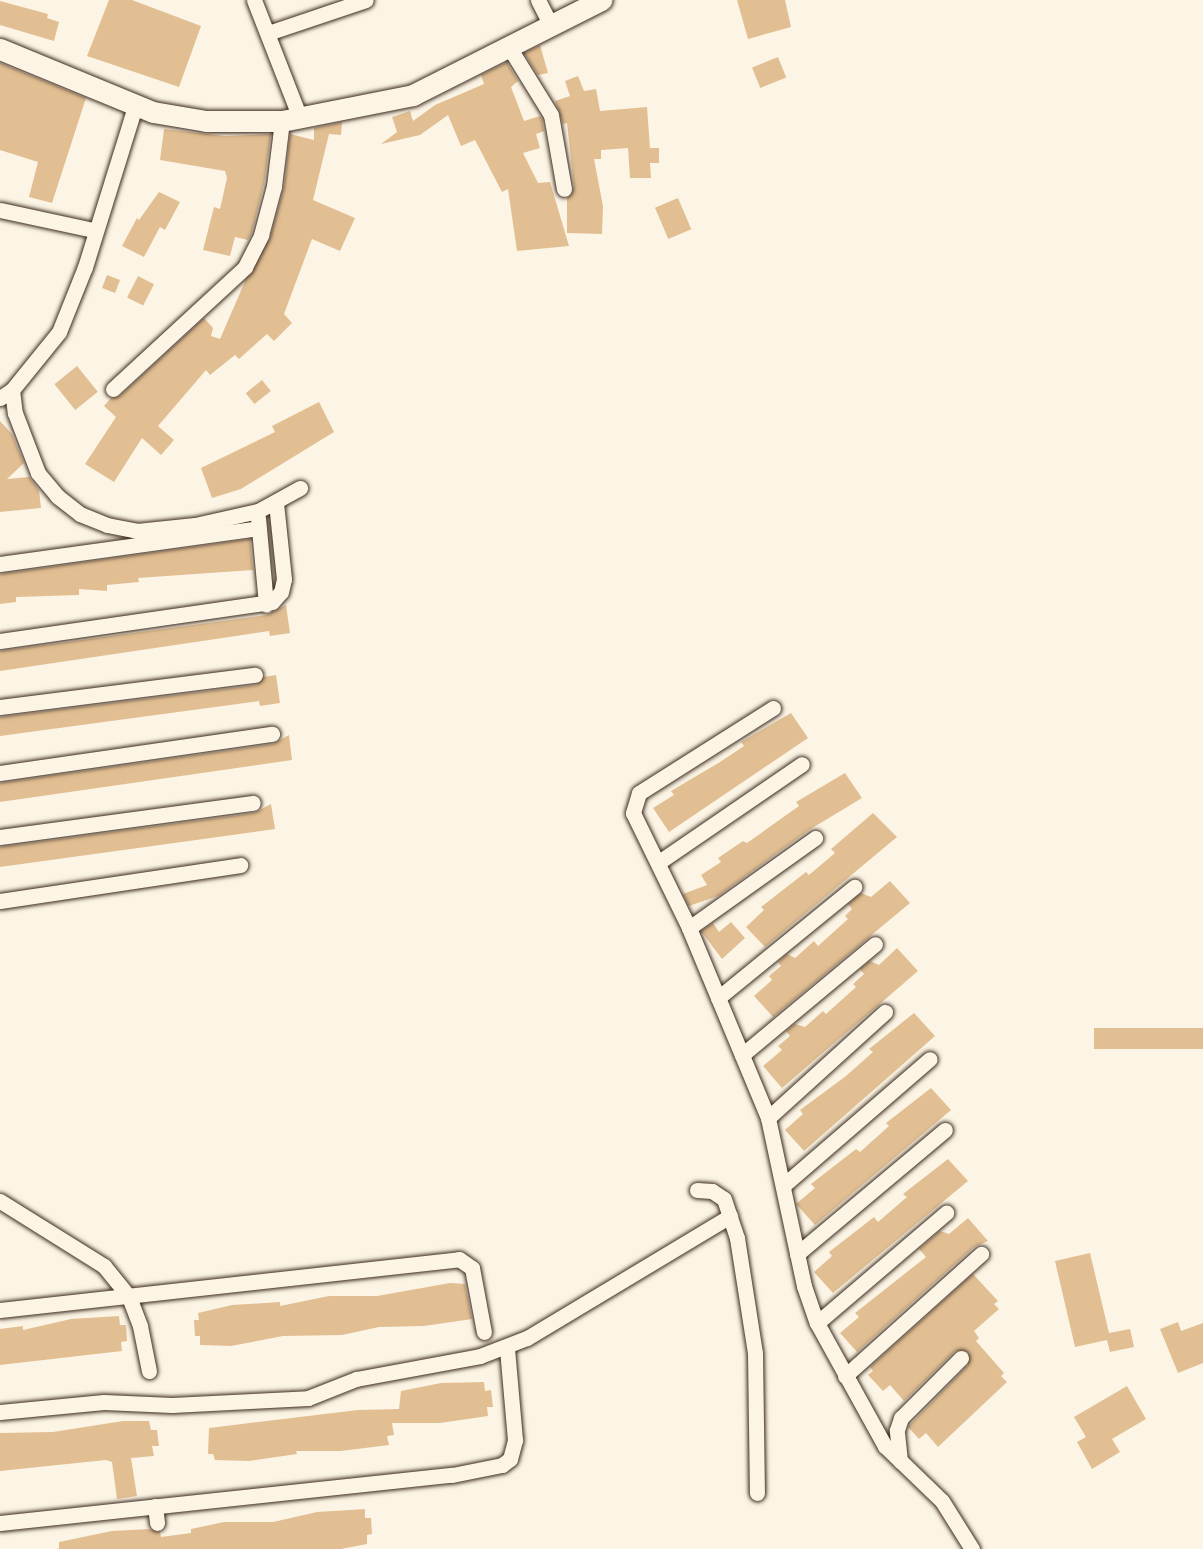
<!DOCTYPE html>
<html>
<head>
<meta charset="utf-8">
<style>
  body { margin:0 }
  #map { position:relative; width:1203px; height:1549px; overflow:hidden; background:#fcf5e5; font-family:"Patrick Hand",sans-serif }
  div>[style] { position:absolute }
  .building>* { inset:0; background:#e2bf93; transform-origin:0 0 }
  .roads { filter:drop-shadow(0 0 2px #3b2a1e) drop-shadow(0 0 2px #3b2a1e) }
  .street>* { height:15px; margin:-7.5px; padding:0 7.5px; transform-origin:7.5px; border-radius:7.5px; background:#fcf5e5 }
  .secondary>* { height:21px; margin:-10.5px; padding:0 10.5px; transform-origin:10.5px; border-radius:10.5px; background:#fcf5e5 }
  span { translate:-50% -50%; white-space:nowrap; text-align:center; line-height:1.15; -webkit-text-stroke:4.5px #fcf5e5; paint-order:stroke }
</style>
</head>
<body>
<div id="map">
  <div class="building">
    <i style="clip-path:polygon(109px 0,132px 0,201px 26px,179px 87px,87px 56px)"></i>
    <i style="clip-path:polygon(737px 0,785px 0,791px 27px,748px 39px)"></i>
    <i style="clip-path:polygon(0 1px,48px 14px,47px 18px,59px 22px,54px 41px,0 25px)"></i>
    <i style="clip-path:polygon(540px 45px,548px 73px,538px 75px,524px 53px)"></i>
    <i style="left:778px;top:57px;width:22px;height:28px;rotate:68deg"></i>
    <i style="clip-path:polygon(507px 62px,518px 81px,511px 87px,524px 121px,540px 116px,542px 119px,544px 131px,536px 134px,540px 148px,523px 153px,538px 183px,550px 182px,569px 246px,517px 251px,508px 189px,502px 192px,475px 140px,461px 146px,448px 115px,420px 135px,381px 144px,397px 132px,392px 117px,410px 111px,413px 121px,435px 105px,484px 84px,481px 75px)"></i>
    <i style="clip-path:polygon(0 63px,86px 98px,52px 203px,29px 197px,38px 162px,0 150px)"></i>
    <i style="clip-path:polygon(578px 76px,584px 91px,596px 89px,600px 111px,647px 107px,650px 148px,659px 148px,659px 163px,650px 163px,651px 178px,630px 178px,628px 148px,601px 150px,601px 159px,594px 159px,603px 206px,602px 234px,567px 233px,567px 198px,574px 187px,567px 123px,563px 124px,555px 101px,570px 96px,565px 81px)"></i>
    <i style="clip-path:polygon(342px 122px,341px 135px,329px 134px,313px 200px,355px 218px,340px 251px,312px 239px,284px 314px,292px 323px,274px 341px,267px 334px,239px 359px,235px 355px,210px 375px,206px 370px,158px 426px,174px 440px,161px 455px,142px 438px,114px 482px,85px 464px,116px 417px,104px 406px,111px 398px,120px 396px,204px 318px,213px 328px,211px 336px,220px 339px,246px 279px,270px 238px,284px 187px,290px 134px,314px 140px,314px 128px)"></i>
    <i style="clip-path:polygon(164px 129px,225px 136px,271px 134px,264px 184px,252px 232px,248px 240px,235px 237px,230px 256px,203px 250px,214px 207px,220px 209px,227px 178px,225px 171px,160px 160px)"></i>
    <i style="clip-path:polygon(159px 192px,180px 202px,165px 230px,160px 227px,144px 257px,122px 246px,137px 218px,139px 220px)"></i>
    <i style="left:678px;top:198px;width:34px;height:25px;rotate:67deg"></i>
    <i style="left:107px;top:275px;width:14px;height:14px;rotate:21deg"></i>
    <i style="left:138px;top:276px;width:18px;height:24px;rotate:27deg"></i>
    <i style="left:77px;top:366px;width:33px;height:29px;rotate:51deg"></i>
    <i style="left:262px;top:380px;width:14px;height:21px;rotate:51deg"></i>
    <i style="clip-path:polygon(319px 402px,334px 432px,241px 489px,212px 498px,201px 468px,275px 432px,272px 426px)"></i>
    <i style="clip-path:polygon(0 421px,12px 434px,24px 463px,7px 479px,29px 477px,39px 490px,41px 508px,0 512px)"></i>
    <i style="clip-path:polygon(250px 539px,253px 570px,138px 578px,139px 582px,107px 585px,107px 591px,79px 589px,79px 595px,16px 597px,16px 602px,0 604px,0 574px)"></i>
    <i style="clip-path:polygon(286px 605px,290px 633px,270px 636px,269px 631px,0 671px,0 651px,267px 615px)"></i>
    <i style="clip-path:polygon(276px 675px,280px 703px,260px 706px,259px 701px,0 736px,0 717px,256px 685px,264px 677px)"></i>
    <i style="clip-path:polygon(791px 713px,808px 738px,669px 832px,653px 808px,674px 795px,671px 791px,720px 762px,744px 746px,741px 742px)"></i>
    <i style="clip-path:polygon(289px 735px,292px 760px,0 802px,0 783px,273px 744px)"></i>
    <i style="clip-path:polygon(845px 773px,862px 798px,809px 830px,718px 896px,689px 906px,683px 894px,707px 885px,701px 875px,721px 862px,718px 858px,743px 841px,747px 843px,799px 806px,796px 802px)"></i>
    <i style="clip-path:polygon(271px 804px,275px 829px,0 867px,0 847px,254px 813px)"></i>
    <i style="clip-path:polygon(873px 813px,897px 837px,765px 947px,746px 927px,764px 910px,761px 907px,806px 872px,809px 875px,835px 853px,831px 849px)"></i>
    <i style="clip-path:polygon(890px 881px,910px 903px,773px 1017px,754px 996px,772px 980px,769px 976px,781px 966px,778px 962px,787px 954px,795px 958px,814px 941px,818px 946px,848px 919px,845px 916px,852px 909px,848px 904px,861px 893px,871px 897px)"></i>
    <i style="clip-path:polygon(731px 922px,745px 938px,722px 959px,701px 931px,713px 923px,719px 932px)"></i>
    <i style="clip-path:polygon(897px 948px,918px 971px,782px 1088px,763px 1066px,782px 1050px,778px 1046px,790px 1036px,786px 1031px,795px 1024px,805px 1027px,823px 1011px,826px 1014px,856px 987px,853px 984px,864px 974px,860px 969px,870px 961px,879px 965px)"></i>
    <i style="clip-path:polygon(914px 1013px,935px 1036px,804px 1151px,785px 1130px,803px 1114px,800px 1110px,846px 1076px,873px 1052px,869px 1049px)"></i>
    <i style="left:1203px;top:1028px;width:21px;height:109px;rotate:90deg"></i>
    <i style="clip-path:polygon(931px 1088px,951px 1110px,815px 1225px,796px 1204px,815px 1188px,811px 1184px,856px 1149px,860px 1152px,889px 1126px,886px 1123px)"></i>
    <i style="clip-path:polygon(948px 1159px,968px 1181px,833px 1293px,814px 1272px,832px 1256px,829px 1252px,874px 1217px,878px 1222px,907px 1197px,903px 1194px)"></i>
    <i style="clip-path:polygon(968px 1218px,988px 1241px,974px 1247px,857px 1352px,840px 1333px,859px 1317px,855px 1313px,926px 1257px,919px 1249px,940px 1231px,949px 1234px)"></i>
    <i style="clip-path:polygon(1090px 1253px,1109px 1333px,1130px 1329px,1134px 1347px,1110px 1352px,1107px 1340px,1075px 1347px,1055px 1261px)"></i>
    <i style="clip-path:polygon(973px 1274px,998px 1301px,994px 1304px,999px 1309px,974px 1331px,979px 1338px,976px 1341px,1004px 1373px,1001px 1376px,1007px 1382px,938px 1447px,926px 1433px,919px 1439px,908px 1427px,968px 1365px,968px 1352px,955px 1351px,904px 1401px,890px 1385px,883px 1391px,868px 1375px,873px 1371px,870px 1367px)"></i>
    <i style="clip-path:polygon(450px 1283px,465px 1284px,472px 1319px,424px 1326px,379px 1327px,342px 1335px,283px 1336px,231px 1346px,200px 1345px,200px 1336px,195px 1336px,194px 1320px,199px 1320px,198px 1313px,232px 1305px,280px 1302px,280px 1306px,329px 1296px,377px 1296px)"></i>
    <i style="clip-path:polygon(119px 1316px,120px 1325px,126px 1325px,127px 1341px,121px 1342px,122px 1351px,0 1365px,0 1329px,23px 1326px,23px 1330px,71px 1319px)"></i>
    <i style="clip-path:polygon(1178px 1322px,1181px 1331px,1203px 1323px,1203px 1363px,1178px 1373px,1160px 1329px)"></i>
    <i style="clip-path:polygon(484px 1382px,485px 1391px,491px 1390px,493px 1407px,487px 1407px,488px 1416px,440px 1423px,392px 1423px,394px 1435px,387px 1436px,389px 1445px,341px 1451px,296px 1451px,297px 1454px,249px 1461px,215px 1460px,213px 1454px,208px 1454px,209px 1428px,358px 1410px,399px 1409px,401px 1391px,441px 1383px)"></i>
    <i style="clip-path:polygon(1127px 1386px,1146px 1419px,1112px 1439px,1120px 1452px,1092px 1469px,1077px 1442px,1086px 1437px,1074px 1417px)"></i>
    <i style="clip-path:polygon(123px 1421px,149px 1421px,151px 1430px,157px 1430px,159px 1446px,152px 1446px,154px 1456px,131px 1458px,137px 1496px,117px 1499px,112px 1462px,106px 1460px,0 1471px,0 1433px,53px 1432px)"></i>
    <i style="clip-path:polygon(365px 1509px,365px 1518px,371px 1518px,372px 1534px,367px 1535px,367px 1544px,341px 1549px,59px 1549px,59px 1542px,112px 1531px,149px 1529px,160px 1532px,161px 1537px,191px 1533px,191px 1529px,224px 1522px,273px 1522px,317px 1512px)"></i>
  </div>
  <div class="roads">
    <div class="street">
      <i style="left:254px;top:0;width:127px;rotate:68.7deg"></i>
      <i style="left:538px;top:0;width:30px;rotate:63deg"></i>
      <i style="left:268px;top:33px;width:103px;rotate:-18.6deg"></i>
      <i style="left:509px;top:47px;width:80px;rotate:58.3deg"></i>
      <i style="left:551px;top:115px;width:75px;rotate:80deg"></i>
      <i style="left:0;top:210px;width:95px;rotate:12.1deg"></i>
      <i style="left:113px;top:389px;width:180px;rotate:-42.7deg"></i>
      <i style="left:245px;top:267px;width:36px;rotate:-63deg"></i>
      <i style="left:261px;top:235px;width:51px;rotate:-75.1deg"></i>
      <i style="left:274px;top:186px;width:65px;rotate:-83deg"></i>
      <i style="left:12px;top:390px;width:23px;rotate:83deg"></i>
      <i style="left:15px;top:413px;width:64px;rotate:69deg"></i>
      <i style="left:38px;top:473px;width:30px;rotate:50deg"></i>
      <i style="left:57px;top:496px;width:29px;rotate:38deg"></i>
      <i style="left:80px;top:514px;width:29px;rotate:22deg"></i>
      <i style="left:107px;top:525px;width:31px;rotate:11deg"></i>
      <i style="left:137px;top:531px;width:58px;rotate:-5.9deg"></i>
      <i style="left:195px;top:525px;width:65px;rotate:-12.5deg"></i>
      <i style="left:258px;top:511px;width:48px;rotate:-28.7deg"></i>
      <i style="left:0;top:398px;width:14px;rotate:-34deg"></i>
      <i style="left:12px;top:390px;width:75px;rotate:-51deg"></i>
      <i style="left:59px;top:332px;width:70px;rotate:-68.2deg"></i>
      <i style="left:85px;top:267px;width:169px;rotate:-72.7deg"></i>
      <i style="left:258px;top:518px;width:87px;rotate:84.7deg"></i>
      <i style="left:0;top:564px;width:261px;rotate:-7.9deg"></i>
      <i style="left:0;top:641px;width:275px;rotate:-8.2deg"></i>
      <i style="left:272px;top:602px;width:13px;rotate:-48deg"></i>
      <i style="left:281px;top:592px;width:13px;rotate:-77deg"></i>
      <i style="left:284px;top:579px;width:76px;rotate:-96deg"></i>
      <i style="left:0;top:707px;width:257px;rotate:-7.2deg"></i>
      <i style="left:773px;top:708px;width:159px;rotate:147.6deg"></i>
      <i style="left:639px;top:793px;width:21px;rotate:107deg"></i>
      <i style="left:633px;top:813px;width:128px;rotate:64deg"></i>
      <i style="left:689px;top:928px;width:206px;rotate:67.4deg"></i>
      <i style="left:768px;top:1118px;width:172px;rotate:77.9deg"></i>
      <i style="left:804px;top:1286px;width:39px;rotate:71deg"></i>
      <i style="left:817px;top:1323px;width:141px;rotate:61.1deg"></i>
      <i style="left:885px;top:1446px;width:79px;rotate:44deg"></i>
      <i style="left:942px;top:1501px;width:57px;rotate:58deg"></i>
      <i style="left:0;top:773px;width:275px;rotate:-8.2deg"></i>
      <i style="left:0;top:837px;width:255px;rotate:-7.7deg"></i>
      <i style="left:659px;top:862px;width:173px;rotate:-34.4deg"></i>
      <i style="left:0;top:901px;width:243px;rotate:-8.5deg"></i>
      <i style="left:689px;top:928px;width:155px;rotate:-35.5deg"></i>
      <i style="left:718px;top:998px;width:176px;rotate:-39.2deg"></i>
      <i style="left:742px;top:1055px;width:173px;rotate:-39.8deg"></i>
      <i style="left:768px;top:1118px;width:158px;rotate:-42.2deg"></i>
      <i style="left:785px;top:1184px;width:191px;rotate:-40.8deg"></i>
      <i style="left:697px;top:1190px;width:15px;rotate:4deg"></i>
      <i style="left:712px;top:1191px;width:14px;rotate:34deg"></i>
      <i style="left:724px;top:1199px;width:41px;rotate:71.6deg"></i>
      <i style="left:737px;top:1238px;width:116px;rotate:81.1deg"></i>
      <i style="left:755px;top:1353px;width:140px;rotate:89.2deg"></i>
      <i style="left:0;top:1201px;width:123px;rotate:32deg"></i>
      <i style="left:104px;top:1266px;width:40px;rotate:51deg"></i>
      <i style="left:129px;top:1297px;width:31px;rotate:69deg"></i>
      <i style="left:140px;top:1326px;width:46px;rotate:78.7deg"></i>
      <i style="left:797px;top:1254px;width:193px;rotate:-40deg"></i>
      <i style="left:0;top:1310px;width:462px;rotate:-6.3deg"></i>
      <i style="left:459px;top:1259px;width:16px;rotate:35deg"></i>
      <i style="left:472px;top:1268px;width:65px;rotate:79.4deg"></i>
      <i style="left:817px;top:1323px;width:170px;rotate:-40.5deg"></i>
      <i style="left:845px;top:1376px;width:183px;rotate:-41.9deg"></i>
      <i style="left:0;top:1412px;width:104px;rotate:-5.5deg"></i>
      <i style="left:104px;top:1402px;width:68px;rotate:2.5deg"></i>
      <i style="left:172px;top:1405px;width:136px;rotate:-2.9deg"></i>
      <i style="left:308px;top:1398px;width:52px;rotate:-21.6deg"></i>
      <i style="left:356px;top:1379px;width:126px;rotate:-10.5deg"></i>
      <i style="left:480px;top:1356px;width:50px;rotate:-21deg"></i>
      <i style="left:527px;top:1338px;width:237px;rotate:-31deg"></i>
      <i style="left:900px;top:1461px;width:31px;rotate:-96deg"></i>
      <i style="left:897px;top:1430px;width:13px;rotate:-72deg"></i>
      <i style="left:901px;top:1418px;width:85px;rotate:-45deg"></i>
      <i style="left:155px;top:1506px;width:17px;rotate:83deg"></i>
      <i style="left:0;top:1523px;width:455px;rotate:-6.1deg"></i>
      <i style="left:452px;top:1475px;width:51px;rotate:-11.3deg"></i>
      <i style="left:502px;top:1465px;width:10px;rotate:-37deg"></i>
      <i style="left:510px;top:1459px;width:20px;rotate:-75deg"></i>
      <i style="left:515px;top:1440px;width:92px;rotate:-95deg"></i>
    </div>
    <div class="secondary">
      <i style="left:0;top:49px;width:165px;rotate:22.4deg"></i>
      <i style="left:153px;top:112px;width:54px;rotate:9.6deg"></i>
      <i style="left:206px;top:121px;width:76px"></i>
      <i style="left:282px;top:121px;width:134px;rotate:-11.2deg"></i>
      <i style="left:413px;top:95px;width:211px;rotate:-26.8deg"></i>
    </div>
  </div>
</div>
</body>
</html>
